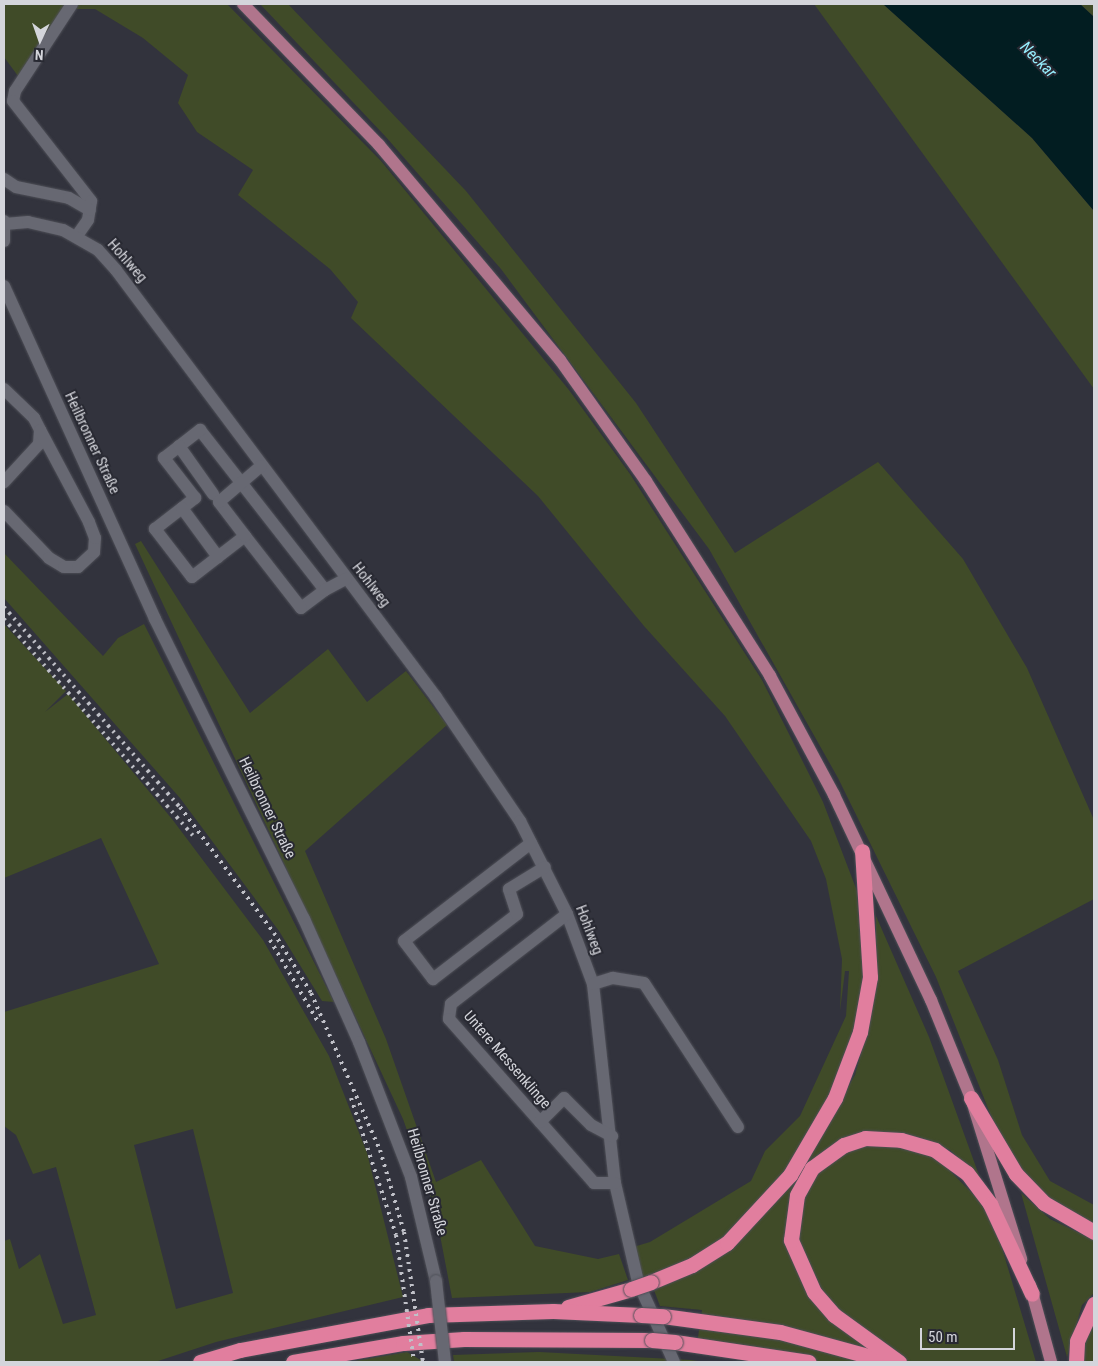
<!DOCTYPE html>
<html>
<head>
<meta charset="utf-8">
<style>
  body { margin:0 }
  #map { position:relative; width:1098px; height:1366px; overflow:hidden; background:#32333d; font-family:"Roboto Condensed",sans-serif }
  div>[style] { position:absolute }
  .green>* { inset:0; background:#404b28 }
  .water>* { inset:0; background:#021d21 }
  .roads { filter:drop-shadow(0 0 1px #4e4f57) drop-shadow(0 0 1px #4e4f57) }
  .minor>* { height:12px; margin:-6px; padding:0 6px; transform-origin:6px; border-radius:6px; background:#676872 }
  .major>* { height:12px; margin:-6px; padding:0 6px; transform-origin:6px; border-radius:6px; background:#b0758c }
  .highway>* { height:15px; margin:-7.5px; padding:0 7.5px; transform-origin:7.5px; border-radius:7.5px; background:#e17e9e }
  .rail>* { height:4px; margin-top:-2px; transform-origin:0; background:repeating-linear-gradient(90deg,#c0c1c8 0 2.5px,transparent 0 7.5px) }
  .bridges { filter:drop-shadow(0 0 1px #4e4f57) drop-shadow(0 0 1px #4e4f57) }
  .minor-bridge>* { height:12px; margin:-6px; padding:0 6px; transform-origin:6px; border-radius:6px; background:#676872 }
  .highway-bridge>* { height:15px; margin:-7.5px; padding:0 7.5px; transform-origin:7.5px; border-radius:7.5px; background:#e17e9e }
  span { translate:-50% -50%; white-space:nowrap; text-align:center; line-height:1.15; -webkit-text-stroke:4px #282932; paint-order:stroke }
  .street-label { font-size:15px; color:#d4d5db }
  .water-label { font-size:16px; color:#97f0ff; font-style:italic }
  .frame { position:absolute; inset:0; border:5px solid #d4d5db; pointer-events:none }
  .north { position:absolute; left:15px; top:15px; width:50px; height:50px; -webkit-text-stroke:4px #282932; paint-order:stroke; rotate:183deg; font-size:14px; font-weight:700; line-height:20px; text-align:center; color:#d4d5db }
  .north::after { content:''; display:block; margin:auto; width:18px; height:22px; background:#d4d5db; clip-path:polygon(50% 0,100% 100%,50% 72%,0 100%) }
  .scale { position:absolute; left:920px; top:1328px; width:95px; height:22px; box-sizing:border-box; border:2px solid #d4d5db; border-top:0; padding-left:6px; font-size:15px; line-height:18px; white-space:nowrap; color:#d4d5db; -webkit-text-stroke:4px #282932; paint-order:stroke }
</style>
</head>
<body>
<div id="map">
  <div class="green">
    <i style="clip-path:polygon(4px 4px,227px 4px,381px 161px,569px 390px,630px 474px,762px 680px,823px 802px,857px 891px,863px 975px,857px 1028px,812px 1151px,855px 1075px,867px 1032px,876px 988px,876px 916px,929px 1037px,980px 1178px,950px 1150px,919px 1137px,878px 1132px,845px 1138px,819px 1154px,826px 1157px,865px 1138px,947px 1158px,951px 1172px,988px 1209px,996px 1228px,1036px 1362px,750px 1362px,697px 1344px,702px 1310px,660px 1306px,651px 1282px,636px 1272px,630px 1248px,650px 1242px,751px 1181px,765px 1151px,800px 1116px,846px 1016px,849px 971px,845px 971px,840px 1011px,842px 959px,826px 879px,811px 841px,725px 716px,644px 626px,538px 496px,351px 318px,358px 302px,330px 269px,238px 195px,253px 170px,197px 132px,178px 103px,188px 75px,143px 38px,95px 9px,68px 9px,18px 76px,4px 57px)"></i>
    <i style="clip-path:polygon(260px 4px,288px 4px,466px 191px,636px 403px,735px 553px,878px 462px,963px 559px,1027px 668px,1094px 820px,1094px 899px,958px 971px,998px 1060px,1022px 1135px,1050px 1181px,1094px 1205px,1094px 1226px,1033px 1187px,1001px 1141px,936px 977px,838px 778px,709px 549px,501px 269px,386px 137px)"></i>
    <i style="clip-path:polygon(814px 4px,883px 4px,1032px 138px,1094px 211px,1094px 389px)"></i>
    <i style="clip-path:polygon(1080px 4px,1094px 4px,1094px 17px)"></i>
    <i style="clip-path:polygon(141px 541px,250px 713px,328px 649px,367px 702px,406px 671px,447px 725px,305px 851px,386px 1039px,436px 1182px,481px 1160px,535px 1246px,598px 1259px,619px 1254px,628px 1280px,590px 1292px,452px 1298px,435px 1209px,403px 1119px,135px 544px)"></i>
    <i style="clip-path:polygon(4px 553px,103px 656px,118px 638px,144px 624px,334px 1002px,322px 1001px,279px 931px,180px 798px,4px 598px)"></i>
    <i style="clip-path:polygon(evenodd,4px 624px,66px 691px,45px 712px,68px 694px,172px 819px,263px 940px,329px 1056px,367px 1153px,403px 1297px,216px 1342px,155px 1362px,4px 1362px,4px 1241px,10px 1239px,19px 1269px,40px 1254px,63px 1324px,96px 1315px,56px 1167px,33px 1174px,16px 1135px,4px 1126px,4px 1012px,159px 964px,101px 838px,4px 878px,4px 624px,193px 1129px,233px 1293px,176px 1309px,134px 1145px,193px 1129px)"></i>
    <i style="clip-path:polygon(1021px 1193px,1050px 1219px,1094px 1240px,1094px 1293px,1082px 1305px,1067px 1357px)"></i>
    <i style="clip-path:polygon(1094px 1311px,1094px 1362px,1081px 1362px,1088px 1325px)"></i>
    <i style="clip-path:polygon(407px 1352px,424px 1362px,349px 1362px)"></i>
    <i style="clip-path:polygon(539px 1352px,691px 1360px,704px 1362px,454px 1362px,453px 1355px)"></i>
  </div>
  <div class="water">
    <i style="clip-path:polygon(883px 4px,1080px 4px,1094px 17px,1094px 211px,1032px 138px)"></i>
  </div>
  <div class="roads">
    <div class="minor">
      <i style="left:72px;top:4px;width:104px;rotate:123.2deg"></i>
      <i style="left:15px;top:91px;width:10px;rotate:101deg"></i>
      <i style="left:13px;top:101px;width:127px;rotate:52deg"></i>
      <i style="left:91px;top:201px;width:19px;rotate:99deg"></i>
      <i style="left:88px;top:220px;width:19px;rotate:125deg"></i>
      <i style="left:4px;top:179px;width:14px;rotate:34deg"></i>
      <i style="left:16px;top:187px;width:54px;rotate:11.7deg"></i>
      <i style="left:69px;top:198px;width:24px;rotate:30deg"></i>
      <i style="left:4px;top:221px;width:20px;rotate:90deg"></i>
      <i style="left:5px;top:224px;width:23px;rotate:-5deg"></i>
      <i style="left:28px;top:222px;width:36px;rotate:13deg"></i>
      <i style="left:63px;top:230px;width:40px;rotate:29.7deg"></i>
      <i style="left:98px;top:250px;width:27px;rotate:48deg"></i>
      <i style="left:116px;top:270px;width:534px;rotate:53.15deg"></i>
      <i style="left:436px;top:697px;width:150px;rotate:55.9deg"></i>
      <i style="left:520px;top:821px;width:104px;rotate:63.2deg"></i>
      <i style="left:567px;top:914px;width:75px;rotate:69.6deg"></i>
      <i style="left:593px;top:984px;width:200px;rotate:83.7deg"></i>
      <i style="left:615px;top:1183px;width:102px;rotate:76.9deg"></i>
      <i style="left:638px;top:1282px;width:88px;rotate:65.8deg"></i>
      <i style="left:4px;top:286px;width:366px;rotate:65.6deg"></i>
      <i style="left:155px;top:619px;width:335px;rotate:63.6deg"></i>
      <i style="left:304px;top:919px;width:135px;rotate:65.9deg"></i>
      <i style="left:359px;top:1042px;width:145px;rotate:68.9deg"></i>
      <i style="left:411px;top:1177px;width:107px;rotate:76.5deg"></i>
      <i style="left:4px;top:389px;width:42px;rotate:44deg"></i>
      <i style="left:34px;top:418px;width:13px;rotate:63deg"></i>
      <i style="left:40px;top:430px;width:14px;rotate:94deg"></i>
      <i style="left:39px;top:444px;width:52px;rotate:132.6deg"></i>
      <i style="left:200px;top:430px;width:203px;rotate:52deg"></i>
      <i style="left:325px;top:590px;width:30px;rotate:143deg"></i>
      <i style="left:301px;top:608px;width:91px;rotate:-127.9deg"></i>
      <i style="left:245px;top:536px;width:67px;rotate:142.3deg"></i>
      <i style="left:192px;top:577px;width:61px;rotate:-127.6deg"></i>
      <i style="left:155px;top:529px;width:51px;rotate:-37.8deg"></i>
      <i style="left:195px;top:498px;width:51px;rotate:-127.8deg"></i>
      <i style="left:164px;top:458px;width:46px;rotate:-37.9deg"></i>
      <i style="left:179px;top:446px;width:59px;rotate:54.7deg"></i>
      <i style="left:182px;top:508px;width:61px;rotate:53.7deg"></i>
      <i style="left:4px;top:511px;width:65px;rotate:46.2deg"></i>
      <i style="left:49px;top:558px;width:17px;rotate:31deg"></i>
      <i style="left:64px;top:567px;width:14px"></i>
      <i style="left:78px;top:567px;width:22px;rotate:-43deg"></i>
      <i style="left:94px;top:552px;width:14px;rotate:-86deg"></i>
      <i style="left:95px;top:538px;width:17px;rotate:-111deg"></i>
      <i style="left:89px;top:522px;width:104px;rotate:-118deg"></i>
      <i style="left:245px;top:536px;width:43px;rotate:-127.4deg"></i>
      <i style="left:219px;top:502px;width:55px;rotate:-40.6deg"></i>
      <i style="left:325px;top:590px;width:24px;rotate:-28deg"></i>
      <i style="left:531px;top:843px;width:160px;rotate:142.3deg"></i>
      <i style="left:404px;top:941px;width:48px;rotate:52.7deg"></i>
      <i style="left:433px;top:979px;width:106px;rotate:-37.7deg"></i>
      <i style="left:517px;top:914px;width:26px;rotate:-108deg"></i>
      <i style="left:509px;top:889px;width:42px;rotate:-31.4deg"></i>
      <i style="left:567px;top:914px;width:147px;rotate:142.2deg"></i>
      <i style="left:451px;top:1004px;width:15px;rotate:98deg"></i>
      <i style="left:449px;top:1019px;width:219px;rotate:48.5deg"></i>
      <i style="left:594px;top:1183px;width:21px"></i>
      <i style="left:593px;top:984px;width:21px;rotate:-17deg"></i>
      <i style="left:613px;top:978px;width:31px;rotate:9deg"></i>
      <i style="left:644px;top:983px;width:172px;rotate:56.9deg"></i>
      <i style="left:540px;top:1122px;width:34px;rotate:-45deg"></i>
      <i style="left:564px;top:1098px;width:38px;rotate:45deg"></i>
      <i style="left:591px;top:1125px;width:24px;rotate:28deg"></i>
    </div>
    <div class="major">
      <i style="left:243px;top:4px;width:196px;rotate:46deg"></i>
      <i style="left:379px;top:145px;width:281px;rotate:49.9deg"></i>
      <i style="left:560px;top:360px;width:148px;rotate:54.6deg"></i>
      <i style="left:646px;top:481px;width:231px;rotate:57.5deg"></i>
      <i style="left:770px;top:676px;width:135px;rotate:61.7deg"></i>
      <i style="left:834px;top:795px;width:227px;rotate:64.7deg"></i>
      <i style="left:931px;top:1000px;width:106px;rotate:67.8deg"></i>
      <i style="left:971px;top:1098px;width:169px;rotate:72.7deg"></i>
      <i style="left:1030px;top:1285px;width:80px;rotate:74.7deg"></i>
    </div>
    <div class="highway">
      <i style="left:971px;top:1098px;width:88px;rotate:59.4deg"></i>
      <i style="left:1016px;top:1174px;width:40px;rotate:46deg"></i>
      <i style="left:1044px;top:1203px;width:58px;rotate:30.1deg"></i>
      <i style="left:651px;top:1282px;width:44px;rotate:-22.5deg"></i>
      <i style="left:692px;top:1265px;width:41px;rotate:-32.2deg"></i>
      <i style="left:727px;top:1243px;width:93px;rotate:-47.2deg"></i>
      <i style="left:790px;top:1175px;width:89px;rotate:-59.7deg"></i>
      <i style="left:835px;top:1098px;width:71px;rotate:-69.3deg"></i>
      <i style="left:860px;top:1032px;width:56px;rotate:-79.7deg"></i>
      <i style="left:870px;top:977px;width:126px;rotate:-93.6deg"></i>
      <i style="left:568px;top:1307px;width:66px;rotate:-15.9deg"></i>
      <i style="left:663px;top:1316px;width:118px;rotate:7.8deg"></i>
      <i style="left:780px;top:1332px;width:114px;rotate:15.3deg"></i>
      <i style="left:675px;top:1342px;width:135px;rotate:8.5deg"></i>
      <i style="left:200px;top:1362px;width:42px;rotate:-16.7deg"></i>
      <i style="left:240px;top:1350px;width:191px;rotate:-10.5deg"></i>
      <i style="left:428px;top:1315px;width:125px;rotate:-1.8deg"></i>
      <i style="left:553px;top:1311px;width:88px;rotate:2.6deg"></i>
      <i style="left:293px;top:1362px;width:112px;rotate:-9.8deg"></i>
      <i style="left:403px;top:1343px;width:61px;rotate:-3.8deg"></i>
      <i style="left:464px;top:1339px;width:188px;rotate:0.3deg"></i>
      <i style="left:899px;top:1362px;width:80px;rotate:-144.1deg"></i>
      <i style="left:834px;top:1315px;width:30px;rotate:-131deg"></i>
      <i style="left:814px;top:1292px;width:57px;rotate:-113.9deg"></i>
      <i style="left:791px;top:1240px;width:45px;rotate:-82.4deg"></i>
      <i style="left:797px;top:1195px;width:31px;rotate:-61deg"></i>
      <i style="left:812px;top:1168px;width:39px;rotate:-36deg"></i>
      <i style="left:844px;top:1145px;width:22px;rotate:-18deg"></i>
      <i style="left:865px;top:1138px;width:36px;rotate:3deg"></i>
      <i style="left:901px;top:1140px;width:35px;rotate:16deg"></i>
      <i style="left:935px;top:1150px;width:39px;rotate:36deg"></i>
      <i style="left:967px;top:1173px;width:39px;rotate:53deg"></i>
      <i style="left:990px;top:1204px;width:99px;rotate:65deg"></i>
      <i style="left:1076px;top:1362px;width:21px;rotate:-87deg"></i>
      <i style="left:1077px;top:1341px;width:41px;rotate:-65.3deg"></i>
    </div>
  </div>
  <div class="rail">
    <i style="left:4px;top:607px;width:266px;rotate:48.7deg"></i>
    <i style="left:180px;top:807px;width:157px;rotate:53.3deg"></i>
    <i style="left:274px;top:933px;width:70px;rotate:58.3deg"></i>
    <i style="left:311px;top:993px;width:171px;rotate:66.3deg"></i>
    <i style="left:380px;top:1150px;width:85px;rotate:73.7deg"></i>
    <i style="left:404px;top:1232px;width:131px;rotate:81.7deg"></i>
    <i style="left:4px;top:619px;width:288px;rotate:48.9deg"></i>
    <i style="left:270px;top:940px;width:93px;rotate:59.6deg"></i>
    <i style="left:351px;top:1098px;width:144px;rotate:71.8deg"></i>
    <i style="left:396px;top:1235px;width:128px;rotate:81.9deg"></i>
  </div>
  <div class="bridges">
    <div class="minor-bridge">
      <i style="left:436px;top:1281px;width:81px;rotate:83.7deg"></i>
    </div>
    <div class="highway-bridge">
      <i style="left:631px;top:1289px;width:21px;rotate:-19deg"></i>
      <i style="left:641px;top:1315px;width:22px;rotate:3deg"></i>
      <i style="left:652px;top:1340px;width:23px;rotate:5deg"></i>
    </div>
  </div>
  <div class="street-label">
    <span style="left:127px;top:261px;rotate:49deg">Hohlweg</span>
    <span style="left:92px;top:443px;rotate:65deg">Heilbronner Straße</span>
    <span style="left:371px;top:585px;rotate:52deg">Hohlweg</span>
    <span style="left:267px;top:808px;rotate:64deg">Heilbronner Straße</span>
    <span style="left:589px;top:930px;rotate:69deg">Hohlweg</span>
    <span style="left:507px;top:1060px;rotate:49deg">Untere Messenklinge</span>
    <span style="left:427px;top:1182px;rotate:74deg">Heilbronner Straße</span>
  </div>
  <div class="water-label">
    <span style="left:1038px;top:60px;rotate:45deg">Neckar</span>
  </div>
  <div class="frame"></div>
  <div class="north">N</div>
  <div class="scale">50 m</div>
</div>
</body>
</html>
